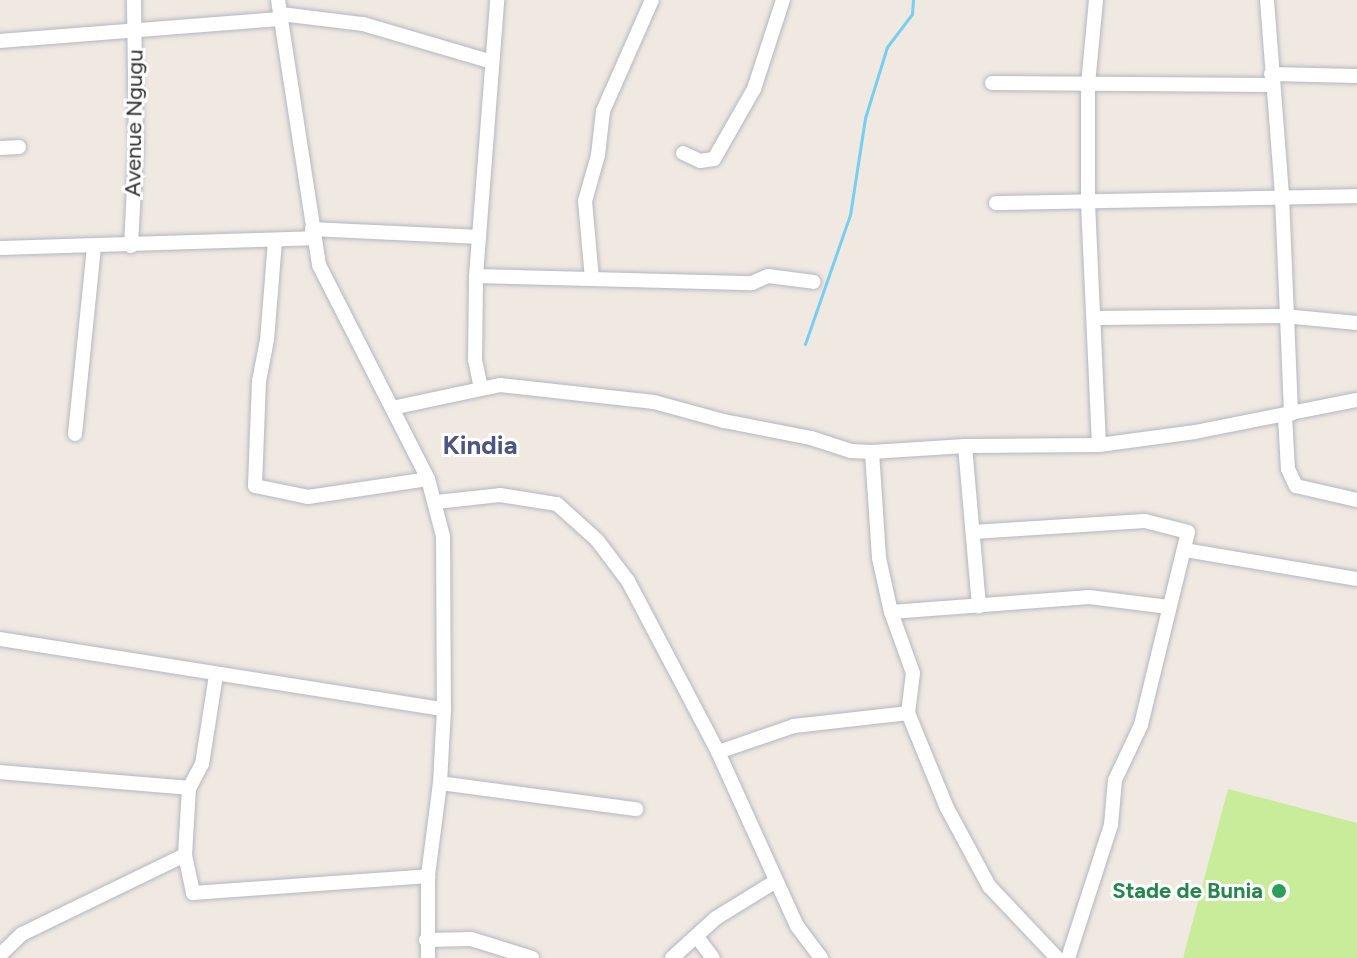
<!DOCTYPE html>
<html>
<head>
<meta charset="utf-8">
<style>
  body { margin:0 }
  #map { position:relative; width:1357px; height:958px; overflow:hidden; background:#efe9e1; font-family:Figtree,sans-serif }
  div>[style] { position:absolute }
  .pitch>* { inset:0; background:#c9ec9a }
  .stream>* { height:3px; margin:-1.5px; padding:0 1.5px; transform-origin:1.5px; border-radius:1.5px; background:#75cff0 }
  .roads { filter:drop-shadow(0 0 2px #b4b7c1) drop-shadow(0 0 2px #b4b7c1) }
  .minor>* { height:14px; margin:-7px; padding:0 7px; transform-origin:7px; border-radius:7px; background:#fff }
  .dots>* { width:22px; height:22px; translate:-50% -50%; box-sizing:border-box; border:4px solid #fff; border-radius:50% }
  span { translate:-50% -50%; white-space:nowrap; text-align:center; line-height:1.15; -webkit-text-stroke:6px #fff; paint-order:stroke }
  .street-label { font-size:22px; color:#2e2e2e }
  .leisure-label { font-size:22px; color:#27864d; font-weight:700 }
  .right { translate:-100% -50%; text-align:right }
  .quarter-label { font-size:26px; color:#4d5680; font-weight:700 }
</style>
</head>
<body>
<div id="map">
  <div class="pitch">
    <i style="clip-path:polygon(1228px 789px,1357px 823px,1357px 958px,1183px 958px)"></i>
  </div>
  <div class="stream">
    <i style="left:805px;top:344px;width:137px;rotate:-70.8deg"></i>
    <i style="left:850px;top:215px;width:98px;rotate:-81.2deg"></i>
    <i style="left:865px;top:118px;width:74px;rotate:-72.8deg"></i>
    <i style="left:887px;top:47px;width:41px;rotate:-52.9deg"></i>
    <i style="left:912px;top:14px;width:14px;rotate:-86deg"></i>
  </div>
  <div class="roads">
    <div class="minor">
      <i style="left:278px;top:0;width:268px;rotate:81.2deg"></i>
      <i style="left:319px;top:265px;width:240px;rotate:63deg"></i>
      <i style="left:428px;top:479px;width:59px;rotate:75.3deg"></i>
      <i style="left:443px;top:536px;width:173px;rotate:89.7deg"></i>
      <i style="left:444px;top:709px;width:74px;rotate:93.1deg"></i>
      <i style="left:440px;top:783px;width:94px;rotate:97.4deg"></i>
      <i style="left:428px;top:876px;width:82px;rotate:90deg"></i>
      <i style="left:1096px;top:0;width:85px;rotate:95.4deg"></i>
      <i style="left:1088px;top:85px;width:118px;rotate:90deg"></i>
      <i style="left:1088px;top:203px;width:242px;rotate:87.4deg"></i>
      <i style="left:1267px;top:0;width:198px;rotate:85.6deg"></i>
      <i style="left:1282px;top:197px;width:217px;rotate:87.6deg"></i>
      <i style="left:281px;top:14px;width:83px;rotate:7deg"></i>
      <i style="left:363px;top:24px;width:134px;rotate:16.4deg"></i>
      <i style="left:0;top:41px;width:283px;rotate:-4.5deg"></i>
      <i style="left:1271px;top:74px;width:86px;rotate:1.3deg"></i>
      <i style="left:992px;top:83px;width:279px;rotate:0.4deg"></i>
      <i style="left:0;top:148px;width:19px;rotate:-3deg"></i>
      <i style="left:683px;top:153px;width:19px;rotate:25deg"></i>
      <i style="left:700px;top:161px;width:14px;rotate:-8deg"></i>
      <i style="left:714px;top:159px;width:81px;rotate:-60.3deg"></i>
      <i style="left:754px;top:89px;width:94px;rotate:-72deg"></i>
      <i style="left:996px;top:203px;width:361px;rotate:-1.1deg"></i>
      <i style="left:312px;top:229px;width:167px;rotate:2.7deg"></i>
      <i style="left:275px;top:241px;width:99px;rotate:94.6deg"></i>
      <i style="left:267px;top:340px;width:42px;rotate:101deg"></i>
      <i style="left:259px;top:381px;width:105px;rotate:92.2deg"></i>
      <i style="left:255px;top:486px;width:54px;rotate:11.7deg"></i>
      <i style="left:308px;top:497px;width:121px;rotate:-8.5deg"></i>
      <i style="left:131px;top:246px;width:99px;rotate:-87.1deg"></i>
      <i style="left:136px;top:147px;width:147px;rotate:-90.8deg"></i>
      <i style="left:0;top:248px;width:314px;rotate:-1.8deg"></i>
      <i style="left:476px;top:276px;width:276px;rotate:1.5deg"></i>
      <i style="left:752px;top:283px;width:17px;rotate:-24deg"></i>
      <i style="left:768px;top:276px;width:46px;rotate:7.4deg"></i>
      <i style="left:592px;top:279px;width:78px;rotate:-95.1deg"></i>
      <i style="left:585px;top:201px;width:48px;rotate:-74.2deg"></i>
      <i style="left:598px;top:155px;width:44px;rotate:-83.5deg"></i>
      <i style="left:603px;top:111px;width:121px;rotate:-66.2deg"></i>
      <i style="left:1094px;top:318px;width:190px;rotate:-0.6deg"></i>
      <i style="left:1284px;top:316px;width:73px;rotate:5.5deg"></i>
      <i style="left:481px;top:388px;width:29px;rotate:-102deg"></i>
      <i style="left:475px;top:360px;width:84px;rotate:-89.3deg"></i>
      <i style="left:476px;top:276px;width:277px;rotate:-85.6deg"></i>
      <i style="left:392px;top:408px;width:110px;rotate:-12deg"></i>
      <i style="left:500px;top:385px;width:155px;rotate:6.3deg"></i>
      <i style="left:654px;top:402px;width:73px;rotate:15.2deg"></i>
      <i style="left:724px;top:421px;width:89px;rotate:11.1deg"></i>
      <i style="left:811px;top:438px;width:42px;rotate:18deg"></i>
      <i style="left:851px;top:451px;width:21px;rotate:3deg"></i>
      <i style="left:872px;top:452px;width:93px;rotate:-3.7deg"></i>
      <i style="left:965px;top:446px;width:134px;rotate:-0.4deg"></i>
      <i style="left:1099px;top:445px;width:97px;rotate:-7.7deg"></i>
      <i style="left:1195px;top:432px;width:165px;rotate:-11.2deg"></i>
      <i style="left:1285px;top:416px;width:53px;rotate:86.8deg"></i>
      <i style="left:1288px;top:469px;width:19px;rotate:65deg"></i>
      <i style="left:1296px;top:486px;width:63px;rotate:12.9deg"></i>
      <i style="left:75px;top:434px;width:188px;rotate:-84.2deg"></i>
      <i style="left:965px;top:446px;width:161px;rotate:85deg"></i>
      <i style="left:872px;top:452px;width:106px;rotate:86.2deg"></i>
      <i style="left:879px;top:558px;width:55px;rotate:77.5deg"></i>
      <i style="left:891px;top:612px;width:65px;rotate:70.2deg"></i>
      <i style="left:913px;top:673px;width:40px;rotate:97.1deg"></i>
      <i style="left:908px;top:713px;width:103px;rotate:67.7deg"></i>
      <i style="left:947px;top:808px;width:89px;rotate:61.7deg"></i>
      <i style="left:989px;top:886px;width:99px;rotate:46.6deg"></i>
      <i style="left:436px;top:502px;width:64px;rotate:-6.2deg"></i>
      <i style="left:500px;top:495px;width:58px;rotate:9deg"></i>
      <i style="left:557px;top:504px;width:54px;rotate:42deg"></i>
      <i style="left:597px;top:540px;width:51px;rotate:52.9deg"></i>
      <i style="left:628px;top:581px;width:193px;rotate:62.2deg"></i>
      <i style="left:718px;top:752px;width:191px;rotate:65.6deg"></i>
      <i style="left:797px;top:926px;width:40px;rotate:53deg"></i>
      <i style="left:973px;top:532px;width:172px;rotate:-3.7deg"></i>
      <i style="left:1145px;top:521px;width:44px;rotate:14.3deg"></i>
      <i style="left:1188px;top:532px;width:199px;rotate:103.7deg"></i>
      <i style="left:1141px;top:725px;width:61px;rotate:115.3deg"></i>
      <i style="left:1115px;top:780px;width:45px;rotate:95.1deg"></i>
      <i style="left:1111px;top:825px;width:140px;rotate:107.9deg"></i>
      <i style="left:1185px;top:550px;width:174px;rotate:9.6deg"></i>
      <i style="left:891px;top:612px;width:199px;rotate:-4.3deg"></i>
      <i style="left:1089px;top:597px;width:80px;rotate:7.2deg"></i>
      <i style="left:0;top:639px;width:449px;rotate:9deg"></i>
      <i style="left:216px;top:675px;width:90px;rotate:98.9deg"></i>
      <i style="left:202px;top:764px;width:27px;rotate:118deg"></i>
      <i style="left:189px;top:788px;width:67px;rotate:93.4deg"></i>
      <i style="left:185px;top:855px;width:39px;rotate:78deg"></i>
      <i style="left:193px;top:893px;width:236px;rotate:-4.1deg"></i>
      <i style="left:718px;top:752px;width:80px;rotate:-18.9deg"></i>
      <i style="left:794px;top:726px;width:115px;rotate:-6.5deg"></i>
      <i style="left:0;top:772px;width:190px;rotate:4.8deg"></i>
      <i style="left:440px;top:783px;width:198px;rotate:7.6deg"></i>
      <i style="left:697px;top:937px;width:26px;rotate:53deg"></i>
      <i style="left:426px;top:940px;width:45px;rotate:-1.3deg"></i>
      <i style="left:471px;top:939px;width:64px;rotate:17.3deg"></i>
      <i style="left:0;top:955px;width:30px;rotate:-44deg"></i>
      <i style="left:22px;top:934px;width:181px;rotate:-25.9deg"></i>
      <i style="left:672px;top:958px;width:59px;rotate:-42.3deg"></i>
      <i style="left:716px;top:918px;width:70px;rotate:-31.7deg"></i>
    </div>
  </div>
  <div class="dots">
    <i style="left:1279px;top:891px;background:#2e9e5b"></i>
  </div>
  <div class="street-label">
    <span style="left:134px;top:123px;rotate:-89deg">Avenue Ngugu</span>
  </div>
  <div class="leisure-label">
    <span class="right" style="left:1263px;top:891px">Stade de Bunia</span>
  </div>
  <div class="quarter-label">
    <span style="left:480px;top:446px">Kindia</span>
  </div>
</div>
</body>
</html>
